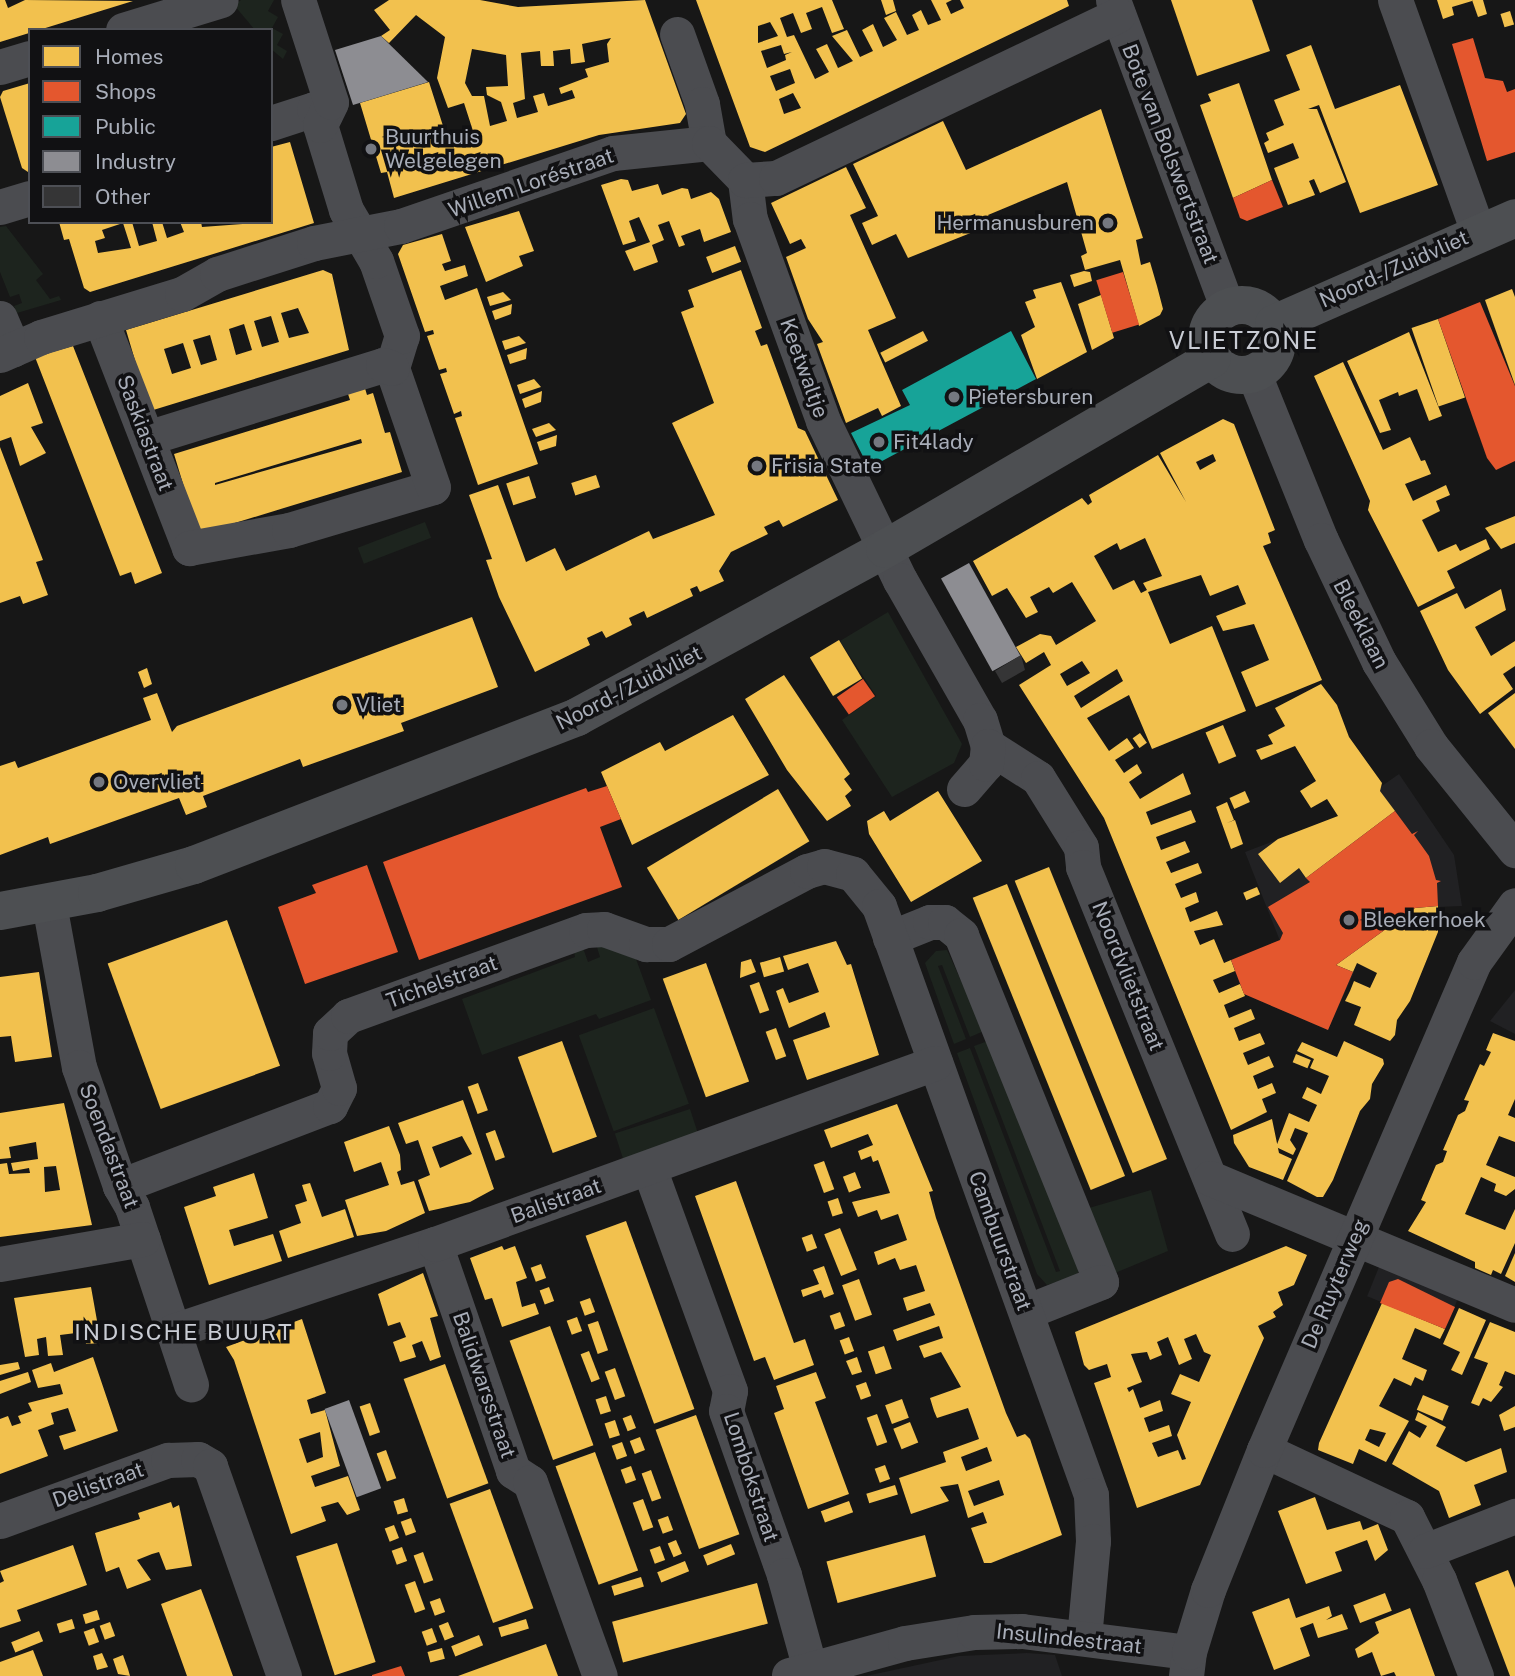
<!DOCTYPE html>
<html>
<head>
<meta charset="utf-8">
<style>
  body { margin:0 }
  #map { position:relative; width:1515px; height:1676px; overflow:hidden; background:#171717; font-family:"Public Sans",sans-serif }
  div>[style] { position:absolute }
  .built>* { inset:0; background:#212123; transform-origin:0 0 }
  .green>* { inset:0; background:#1d241e; transform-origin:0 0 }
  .homes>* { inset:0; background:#f2c14e; transform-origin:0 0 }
  .shops>* { inset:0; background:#e4572e; transform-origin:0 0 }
  .public>* { inset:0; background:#17a398 }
  .industry>* { inset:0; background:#8d8d92; transform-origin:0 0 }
  .building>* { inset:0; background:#353536 }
  .minor>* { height:35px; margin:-17.5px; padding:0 17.5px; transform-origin:17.5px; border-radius:17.5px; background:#4b4c50 }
  .major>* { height:38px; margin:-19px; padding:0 19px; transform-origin:19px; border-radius:19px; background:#4d4f52 }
  .major>.ring { margin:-19px; padding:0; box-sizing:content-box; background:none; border:38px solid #4d4f52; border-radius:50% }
  .dots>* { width:19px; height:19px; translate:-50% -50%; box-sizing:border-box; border:4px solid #111113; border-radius:50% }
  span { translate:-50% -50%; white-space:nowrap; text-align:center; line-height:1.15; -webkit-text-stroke:7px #111113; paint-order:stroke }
  .poi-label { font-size:21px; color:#a8adb8 }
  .left { translate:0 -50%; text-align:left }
  .right { translate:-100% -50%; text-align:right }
  .street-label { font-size:21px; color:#a8adb8 }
  .neighbourhood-label { font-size:23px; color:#c9ccd4; letter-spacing:2px }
  .quarter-label { font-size:24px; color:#c9ccd4; letter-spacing:2px }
  .legend { position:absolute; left:28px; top:28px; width:245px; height:196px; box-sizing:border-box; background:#111113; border:2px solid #4d4f55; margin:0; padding:9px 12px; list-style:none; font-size:21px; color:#a8adb8 }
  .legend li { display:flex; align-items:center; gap:14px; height:35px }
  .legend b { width:35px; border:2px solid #4d4f55 }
</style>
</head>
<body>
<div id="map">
  <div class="built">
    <i style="clip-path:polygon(1399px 774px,1454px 855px,1462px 906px,1415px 908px,1337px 965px,1354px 972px,1328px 1030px,1244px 994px,1231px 961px,1280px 941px,1245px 852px,1339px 816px)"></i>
    <i style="clip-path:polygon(1515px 990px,1515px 1034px,1490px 1021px)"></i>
    <i style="left:1381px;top:1262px;width:85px;height:37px;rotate:22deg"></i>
    <i style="clip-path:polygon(1027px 1653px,1055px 1655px,1062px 1676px,866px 1676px,959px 1656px)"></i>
  </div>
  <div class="green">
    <i style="clip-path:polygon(241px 0,274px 0,268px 11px,278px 17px,272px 28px,283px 34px,277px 45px,287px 51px,283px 59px,271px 49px,271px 30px,255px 30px,234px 5px)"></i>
    <i style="clip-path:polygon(6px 226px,43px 274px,36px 280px,50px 299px,59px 296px,61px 300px,17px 313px,14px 306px,22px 303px,19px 294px,10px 297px,0 272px,0 227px)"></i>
    <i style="left:425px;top:522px;width:17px;height:72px;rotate:69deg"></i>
    <i style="clip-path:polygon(888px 612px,962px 744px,954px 763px,892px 797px,842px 720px,876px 696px,840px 641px)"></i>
    <i style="clip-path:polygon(596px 944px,636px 959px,651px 1000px,599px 1019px,596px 1014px,482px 1055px,462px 999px,575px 957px,574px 951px,583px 948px,588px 962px,600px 957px)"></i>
    <i style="clip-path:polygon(947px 950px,984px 1031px,970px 1037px,942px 965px,938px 966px,966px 1039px,954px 1044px,925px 963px,936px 951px)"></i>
    <i style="left:654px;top:1008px;width:102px;height:80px;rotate:70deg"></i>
    <i style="clip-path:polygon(988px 1041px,1082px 1266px,1076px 1276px,1047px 1285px,1037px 1274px,957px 1053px,970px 1048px,1056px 1272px,1060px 1271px,974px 1046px)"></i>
    <i style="left:690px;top:1109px;width:29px;height:79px;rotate:72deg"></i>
    <i style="clip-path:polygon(1151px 1190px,1168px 1251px,1115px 1273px,1082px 1210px)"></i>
  </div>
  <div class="homes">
    <i style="clip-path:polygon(0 0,5px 0,8px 8px,25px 0,133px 1px,0 42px)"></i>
    <i style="clip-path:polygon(evenodd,389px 0,480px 0,518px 7px,645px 0,686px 114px,680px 123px,599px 135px,394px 198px,387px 172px,381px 173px,360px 103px,429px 82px,444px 129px,439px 131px,442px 141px,473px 131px,464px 103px,448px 108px,437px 78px,445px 37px,416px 15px,389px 43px,381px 36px,390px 30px,374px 10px,389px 0,611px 38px,607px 44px,609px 62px,585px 69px,588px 77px,559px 88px,561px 94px,572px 90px,575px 98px,548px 106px,544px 93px,533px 96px,538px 112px,517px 118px,513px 103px,525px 99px,521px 53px,540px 51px,541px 66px,554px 66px,553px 51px,570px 49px,571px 64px,585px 62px,582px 44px,611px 38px,389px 0,472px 49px,506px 55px,508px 86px,486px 87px,487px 95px,501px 102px,507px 121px,490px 126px,484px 96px,472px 96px,465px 83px,472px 49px)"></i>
    <i style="clip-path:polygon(evenodd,696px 0,832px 0,844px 29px,832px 33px,822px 7px,806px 13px,812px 29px,801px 33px,793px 13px,780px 18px,787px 37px,794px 35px,815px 79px,829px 72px,816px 49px,827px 44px,838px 68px,853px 61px,832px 36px,847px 30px,860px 57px,873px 51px,862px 30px,873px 24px,883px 47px,897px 40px,884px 18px,896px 12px,907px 35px,919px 30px,912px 15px,921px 10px,928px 25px,941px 20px,931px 0,952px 0,946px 3px,951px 14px,964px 8px,960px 0,1067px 0,1069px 6px,765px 152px,750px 147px,696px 0,770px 22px,778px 36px,758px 43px,758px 26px,770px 22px,696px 0,781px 45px,784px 54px,792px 52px,785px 55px,786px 60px,767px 68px,761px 51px,781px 45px,696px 0,790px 69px,795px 83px,776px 91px,770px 76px,790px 69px,696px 0,793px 93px,801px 108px,784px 114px,779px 99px,793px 93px)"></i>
    <i style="clip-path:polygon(881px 0,893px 0,896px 11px,886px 15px)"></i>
    <i style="clip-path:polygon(1171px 0,1252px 0,1270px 51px,1197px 76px)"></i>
    <i style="clip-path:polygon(1437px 0,1472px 0,1472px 1px,1452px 7px,1454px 15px,1443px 19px)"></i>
    <i style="clip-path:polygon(1472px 0,1483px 0,1487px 14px,1478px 17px)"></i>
    <i style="left:1510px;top:11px;width:14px;height:10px;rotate:73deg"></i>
    <i style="clip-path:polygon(1311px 45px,1335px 109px,1400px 85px,1438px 185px,1360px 213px,1319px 105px,1308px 109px,1317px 109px,1346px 182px,1320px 193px,1314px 179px,1309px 181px,1315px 195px,1288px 205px,1274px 168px,1299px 158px,1293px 143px,1268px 153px,1264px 143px,1269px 140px,1266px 133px,1284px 125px,1274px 100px,1300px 90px,1286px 55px)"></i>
    <i style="clip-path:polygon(30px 83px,30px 172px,28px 172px,22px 168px,0 97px,3px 91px)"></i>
    <i style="clip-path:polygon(1239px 83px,1272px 180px,1233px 198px,1200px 105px,1211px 101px,1208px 94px)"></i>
    <i style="clip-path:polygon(1101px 109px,1143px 238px,1136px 240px,1141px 265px,1150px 262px,1157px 286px,1163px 309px,1160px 315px,1139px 326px,1120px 260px,1085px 270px,1081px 256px,1087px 253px,1067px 182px,988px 215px,993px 224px,908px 258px,896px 234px,872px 245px,862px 223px,878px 216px,853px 164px,943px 121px,966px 170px)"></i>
    <i style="clip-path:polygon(evenodd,290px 142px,314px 223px,90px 292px,84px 288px,69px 239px,64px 240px,59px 222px,132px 222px,139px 246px,157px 241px,152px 222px,162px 222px,167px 238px,184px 232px,180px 222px,201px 222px,202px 227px,271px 222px,271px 147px,290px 142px,123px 223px,131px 248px,98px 253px,95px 241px,105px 238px,102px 230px,123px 223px)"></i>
    <i style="clip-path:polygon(846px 167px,866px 208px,850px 215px,896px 318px,868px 330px,901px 406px,882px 416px,878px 408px,846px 423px,817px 344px,823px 342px,808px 319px,786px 257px,806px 248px,801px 239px,790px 244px,771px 203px)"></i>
    <i style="clip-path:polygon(621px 179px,628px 180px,632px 191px,658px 184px,662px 195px,682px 188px,688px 189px,691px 199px,711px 192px,719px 199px,731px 232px,704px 242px,700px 229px,681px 236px,685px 245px,679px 247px,669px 221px,658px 225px,664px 240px,652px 245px,658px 262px,634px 271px,625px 251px,650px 242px,639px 217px,629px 221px,636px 241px,623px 245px,601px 185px)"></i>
    <i style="clip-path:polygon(519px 211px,534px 251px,519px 256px,523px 266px,486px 282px,465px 227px)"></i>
    <i style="clip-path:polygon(442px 234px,451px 261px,442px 264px,445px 271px,465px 265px,468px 276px,440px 286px,445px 300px,477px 288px,538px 464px,478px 485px,455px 418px,462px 416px,461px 411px,454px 414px,440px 374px,447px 372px,446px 368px,439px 370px,427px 336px,434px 334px,433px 330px,425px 332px,398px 254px,403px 245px)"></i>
    <i style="left:735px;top:246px;width:17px;height:31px;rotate:69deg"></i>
    <i style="clip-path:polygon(evenodd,323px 270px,332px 274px,349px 350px,150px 411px,126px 330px,323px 270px,298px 308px,309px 333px,289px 338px,281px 313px,298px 308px,323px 270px,271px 316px,279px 342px,262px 347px,254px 321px,271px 316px,323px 270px,244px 324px,252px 350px,236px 355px,229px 329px,244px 324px,323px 270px,210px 335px,217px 360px,201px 365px,193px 340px,210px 335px,323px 270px,183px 343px,191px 368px,172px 374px,164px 349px,183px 343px)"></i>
    <i style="clip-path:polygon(741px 270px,762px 328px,755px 331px,761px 346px,767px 344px,798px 428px,805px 431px,838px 500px,783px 527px,779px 520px,764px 527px,768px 534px,731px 552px,719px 571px,724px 581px,700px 592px,697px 586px,690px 589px,693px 596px,647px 618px,644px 611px,629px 618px,632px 625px,606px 638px,602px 631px,587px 638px,590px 645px,535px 672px,499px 597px,486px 560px,492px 559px,469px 495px,498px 485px,526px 562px,555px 548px,566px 571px,649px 531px,653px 539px,715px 515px,672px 423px,714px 403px,681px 312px,694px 307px,688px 290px)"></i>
    <i style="clip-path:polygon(1084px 271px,1090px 272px,1092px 281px,1074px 287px,1070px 275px)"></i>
    <i style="clip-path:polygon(1061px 282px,1087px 352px,1037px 379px,1021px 335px,1035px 327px,1025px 302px,1036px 298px,1033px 290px)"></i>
    <i style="clip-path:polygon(1512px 289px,1515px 297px,1515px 385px,1485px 300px)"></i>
    <i style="clip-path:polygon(503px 292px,511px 300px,490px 306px,487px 297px)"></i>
    <i style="clip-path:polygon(1101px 295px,1114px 338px,1092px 350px,1078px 304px)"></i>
    <i style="clip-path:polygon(512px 304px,511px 314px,495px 320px,492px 311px)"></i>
    <i style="left:1438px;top:319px;width:83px;height:28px;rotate:71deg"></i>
    <i style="left:923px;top:331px;width:11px;height:48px;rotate:63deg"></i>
    <i style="clip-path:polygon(1409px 332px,1442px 416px,1429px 421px,1417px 389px,1399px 396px,1398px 392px,1379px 400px,1391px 430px,1380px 433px,1347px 361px)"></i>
    <i style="clip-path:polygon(519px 336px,526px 343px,505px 350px,502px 341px)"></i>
    <i style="clip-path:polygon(73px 346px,162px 573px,135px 584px,131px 572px,120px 576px,35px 357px)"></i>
    <i style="clip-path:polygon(527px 348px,526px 359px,510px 364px,507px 355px)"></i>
    <i style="clip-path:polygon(1343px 362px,1383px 450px,1410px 437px,1421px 461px,1425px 460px,1431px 474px,1405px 484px,1413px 501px,1446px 485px,1450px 495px,1436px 501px,1440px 511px,1422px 520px,1438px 552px,1456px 544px,1460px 551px,1486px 539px,1490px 549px,1447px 571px,1455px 588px,1418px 607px,1368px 510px,1370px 501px,1314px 376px)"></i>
    <i style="clip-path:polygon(534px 379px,541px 387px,520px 394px,517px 385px)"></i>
    <i style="clip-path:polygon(28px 383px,43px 423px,31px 427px,46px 453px,20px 466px,11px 437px,0 441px,0 396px)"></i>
    <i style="clip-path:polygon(evenodd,364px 385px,367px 395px,373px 393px,385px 433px,390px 432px,402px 472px,202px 533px,197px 530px,174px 454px,350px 400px,347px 391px,364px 385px,361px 439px,362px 443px,215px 485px,215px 483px,361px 439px)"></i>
    <i style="clip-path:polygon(542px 391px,541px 402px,525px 408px,522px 399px)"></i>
    <i style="clip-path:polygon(evenodd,1223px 419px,1234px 424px,1275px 530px,1268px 533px,1271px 543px,1263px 546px,1322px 680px,1256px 707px,1241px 672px,1269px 660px,1254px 624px,1223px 631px,1216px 616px,1246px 604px,1238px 585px,1210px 596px,1201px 575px,1148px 592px,1170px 644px,1212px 626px,1246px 711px,1152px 749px,1129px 695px,1087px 718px,1109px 751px,1127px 738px,1134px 748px,1115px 760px,1124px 773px,1137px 764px,1142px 773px,1129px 782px,1140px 799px,1183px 773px,1191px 794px,1146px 812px,1151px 825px,1191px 810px,1196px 822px,1156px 837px,1161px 850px,1185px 841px,1190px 852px,1166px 862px,1171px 873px,1198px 863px,1202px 873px,1175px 884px,1181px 898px,1196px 892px,1199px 902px,1185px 908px,1190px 922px,1217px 911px,1223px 925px,1194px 931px,1200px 945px,1214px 939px,1224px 963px,1231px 960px,1235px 971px,1213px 980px,1219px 993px,1240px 984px,1245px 996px,1224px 1005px,1229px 1018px,1251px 1009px,1255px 1019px,1234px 1028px,1239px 1041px,1260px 1033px,1265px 1044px,1243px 1053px,1248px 1065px,1269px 1056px,1274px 1067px,1253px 1076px,1258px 1089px,1272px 1083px,1276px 1093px,1262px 1099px,1267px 1112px,1231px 1130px,1104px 818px,1019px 685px,1051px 665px,1044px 652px,1026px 663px,1016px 647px,1040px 634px,1051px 636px,1056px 645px,1096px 621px,1072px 582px,1053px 593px,1049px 587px,1030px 597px,1038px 612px,1026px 618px,1007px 588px,992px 596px,973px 561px,1082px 498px,1088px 505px,1092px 502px,1089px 495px,1158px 455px,1186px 502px,1160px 453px,1223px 419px,1213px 454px,1216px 461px,1200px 470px,1196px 462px,1213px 454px,1223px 419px,1145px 538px,1162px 576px,1143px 583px,1147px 590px,1141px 593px,1134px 580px,1113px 590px,1094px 556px,1117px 543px,1120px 550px,1145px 538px,1223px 419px,1082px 661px,1090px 673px,1067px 686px,1060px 674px,1082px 661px,1223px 419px,1117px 669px,1123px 681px,1081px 708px,1074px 696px,1117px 669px)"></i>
    <i style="clip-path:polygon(549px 423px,556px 430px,536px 437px,532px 429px)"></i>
    <i style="clip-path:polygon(557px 435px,556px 446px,540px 451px,537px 442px)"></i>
    <i style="clip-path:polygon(0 447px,43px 560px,36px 562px,48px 595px,23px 604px,20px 596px,0 603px)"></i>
    <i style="left:596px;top:475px;width:13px;height:26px;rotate:72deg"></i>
    <i style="left:529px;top:476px;width:23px;height:24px;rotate:72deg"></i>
    <i style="clip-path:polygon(1515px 516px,1515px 543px,1501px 549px,1485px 528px)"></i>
    <i style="clip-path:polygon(1501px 589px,1506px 610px,1475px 627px,1491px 656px,1515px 641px,1515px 666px,1503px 674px,1513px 689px,1480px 714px,1448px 670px,1420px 611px,1457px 593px,1465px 609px)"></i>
    <i style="clip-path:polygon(472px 617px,498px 687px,401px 723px,404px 731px,303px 767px,300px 759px,203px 796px,207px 807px,186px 815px,179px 798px,50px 844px,48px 837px,0 855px,0 766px,15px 761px,18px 768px,151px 720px,143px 698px,157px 693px,172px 732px,177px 726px)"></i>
    <i style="left:839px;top:640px;width:45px;height:34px;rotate:59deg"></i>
    <i style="clip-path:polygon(147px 668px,152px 684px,144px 688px,138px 672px)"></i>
    <i style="clip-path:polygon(784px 675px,850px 774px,844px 779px,852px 790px,845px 796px,851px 806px,827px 821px,787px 770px,745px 699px)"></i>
    <i style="clip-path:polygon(1321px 684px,1337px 705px,1349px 737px,1382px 783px,1380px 791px,1395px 811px,1306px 878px,1299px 868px,1280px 883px,1258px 854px,1278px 839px,1338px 816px,1327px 799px,1311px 808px,1300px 791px,1316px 781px,1295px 746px,1261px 760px,1256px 750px,1273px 744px,1268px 735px,1285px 726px,1275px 708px)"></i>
    <i style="clip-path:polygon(1515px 693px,1515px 749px,1488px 713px)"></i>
    <i style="clip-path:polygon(733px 715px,769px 775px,632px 845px,601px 772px,660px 742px,665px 751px)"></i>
    <i style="left:1223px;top:725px;width:34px;height:19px;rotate:67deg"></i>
    <i style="left:1140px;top:733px;width:12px;height:9px;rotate:55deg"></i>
    <i style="left:778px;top:789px;width:61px;height:153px;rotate:59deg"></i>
    <i style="clip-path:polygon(938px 791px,982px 861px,911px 902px,869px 834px,867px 821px,884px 811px,890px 821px)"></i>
    <i style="left:1245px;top:791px;width:12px;height:17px;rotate:66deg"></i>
    <i style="clip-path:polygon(1227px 802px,1234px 820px,1227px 823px,1235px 820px,1243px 844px,1231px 849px,1216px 807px)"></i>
    <i style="left:1049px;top:867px;width:315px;height:37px;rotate:68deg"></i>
    <i style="left:1007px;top:884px;width:315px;height:37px;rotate:68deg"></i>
    <i style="left:1257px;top:887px;width:8px;height:15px;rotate:67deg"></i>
    <i style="clip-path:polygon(1438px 906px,1438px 932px,1410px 1001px,1397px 1020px,1395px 1035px,1390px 1041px,1354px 1025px,1361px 1007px,1345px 1001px,1350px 991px,1354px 981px,1370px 988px,1377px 973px,1357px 963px,1353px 972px,1336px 965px,1415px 908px)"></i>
    <i style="left:227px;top:920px;width:155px;height:127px;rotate:70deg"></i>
    <i style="clip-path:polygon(836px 941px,847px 965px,851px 964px,879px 1055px,807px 1080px,793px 1040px,830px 1027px,825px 1012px,789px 1028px,776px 991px,783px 988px,789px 1003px,819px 992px,808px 963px,788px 970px,783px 956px)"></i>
    <i style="left:780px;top:957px;width:15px;height:21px;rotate:74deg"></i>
    <i style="clip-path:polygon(751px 959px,756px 972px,740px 978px,741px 962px)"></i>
    <i style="left:706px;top:963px;width:126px;height:46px;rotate:70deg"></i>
    <i style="clip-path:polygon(39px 972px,52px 1057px,15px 1062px,11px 1036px,0 1037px,0 977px)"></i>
    <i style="left:759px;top:982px;width:30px;height:10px;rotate:70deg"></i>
    <i style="left:776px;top:1028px;width:30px;height:11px;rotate:70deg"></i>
    <i style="clip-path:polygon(1493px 1033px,1515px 1041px,1515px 1099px,1508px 1115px,1515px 1118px,1515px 1142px,1499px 1136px,1486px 1165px,1515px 1177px,1515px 1189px,1506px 1196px,1494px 1191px,1496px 1184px,1481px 1177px,1465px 1214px,1505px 1230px,1515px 1209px,1515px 1243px,1501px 1274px,1493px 1270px,1491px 1275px,1475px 1268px,1475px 1262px,1408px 1231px,1426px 1202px,1421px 1200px,1436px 1165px,1443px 1162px,1447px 1151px,1443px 1150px,1458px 1115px,1465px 1111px,1469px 1101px,1464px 1100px,1480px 1064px,1484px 1066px,1491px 1052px,1486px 1050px)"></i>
    <i style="left:562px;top:1041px;width:102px;height:47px;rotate:70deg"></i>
    <i style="clip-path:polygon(1344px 1041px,1383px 1059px,1384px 1064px,1372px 1084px,1370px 1099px,1360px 1111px,1333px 1180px,1323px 1197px,1317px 1197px,1287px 1181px,1308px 1133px,1295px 1128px,1290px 1140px,1296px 1149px,1293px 1155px,1276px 1147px,1289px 1113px,1309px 1122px,1317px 1105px,1302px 1098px,1307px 1087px,1321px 1094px,1329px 1076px,1310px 1068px,1314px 1059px,1297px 1051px,1302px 1042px,1337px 1057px)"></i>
    <i style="left:1296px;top:1054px;width:16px;height:9px;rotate:22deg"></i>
    <i style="left:478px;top:1083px;width:29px;height:11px;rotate:70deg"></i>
    <i style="clip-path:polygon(evenodd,463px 1100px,494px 1189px,470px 1202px,429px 1211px,418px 1180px,430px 1175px,418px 1140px,406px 1144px,398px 1123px,463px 1100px,462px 1136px,472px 1154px,440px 1168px,432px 1147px,462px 1136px)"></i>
    <i style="clip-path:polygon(evenodd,64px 1103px,92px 1225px,0 1237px,0 1164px,7px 1163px,9px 1174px,30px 1173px,29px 1168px,13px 1171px,11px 1163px,38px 1159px,36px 1142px,9px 1147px,11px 1158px,0 1159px,0 1113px,64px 1103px,56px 1166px,60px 1190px,45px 1192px,44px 1167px,56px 1166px)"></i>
    <i style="clip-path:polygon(evenodd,897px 1104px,933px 1191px,929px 1192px,936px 1218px,1006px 1413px,1017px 1437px,1025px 1434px,1030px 1439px,1062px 1535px,991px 1563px,984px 1563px,971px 1528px,987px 1523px,983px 1512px,968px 1518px,958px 1484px,940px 1487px,949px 1501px,911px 1514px,899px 1478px,946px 1462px,943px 1452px,979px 1439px,968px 1408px,937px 1418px,934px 1411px,930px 1398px,961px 1387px,941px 1352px,924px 1358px,919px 1346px,943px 1338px,939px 1326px,897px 1341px,893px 1330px,935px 1315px,930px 1303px,907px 1311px,903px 1298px,925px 1291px,916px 1265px,900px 1270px,895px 1258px,878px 1265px,874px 1252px,907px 1240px,898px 1214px,881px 1220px,877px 1210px,858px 1217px,852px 1202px,890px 1193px,878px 1160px,873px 1162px,871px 1156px,861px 1160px,858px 1151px,873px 1145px,868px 1134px,831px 1148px,824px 1130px,897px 1104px,987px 1447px,992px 1461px,966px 1471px,961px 1457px,987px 1447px,897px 1104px,999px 1480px,1004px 1495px,974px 1506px,968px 1491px,999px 1480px)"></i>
    <i style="clip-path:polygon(1272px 1119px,1279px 1153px,1292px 1159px,1283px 1180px,1249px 1167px,1234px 1143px,1233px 1135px)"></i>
    <i style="clip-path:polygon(389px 1126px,400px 1155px,401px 1170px,397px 1172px,401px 1185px,414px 1181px,425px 1213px,386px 1231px,357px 1236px,345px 1200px,389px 1185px,381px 1162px,354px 1172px,344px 1142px)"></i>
    <i style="left:495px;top:1130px;width:29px;height:10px;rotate:70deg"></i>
    <i style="left:824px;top:1161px;width:30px;height:11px;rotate:70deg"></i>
    <i style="left:855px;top:1172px;width:17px;height:13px;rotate:69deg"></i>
    <i style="clip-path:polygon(254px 1173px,268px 1218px,229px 1230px,234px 1246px,273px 1234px,282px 1261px,209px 1285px,184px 1207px,216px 1196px,213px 1187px)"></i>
    <i style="clip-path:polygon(736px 1181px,794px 1343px,805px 1339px,814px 1365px,774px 1380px,765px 1357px,754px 1361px,695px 1196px)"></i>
    <i style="clip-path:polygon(310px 1183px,322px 1217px,345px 1209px,354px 1237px,288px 1258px,279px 1231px,301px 1223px,295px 1205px,307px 1201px,302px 1185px)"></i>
    <i style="left:838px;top:1198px;width:16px;height:11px;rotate:72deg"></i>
    <i style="left:626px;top:1221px;width:200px;height:43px;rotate:70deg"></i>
    <i style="left:840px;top:1228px;width:45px;height:17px;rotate:68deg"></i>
    <i style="left:812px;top:1234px;width:15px;height:11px;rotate:70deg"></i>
    <i style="clip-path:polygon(502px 1246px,504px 1250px,515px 1246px,527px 1278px,516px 1282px,522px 1307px,535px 1303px,539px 1314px,502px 1327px,492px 1298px,485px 1300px,470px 1258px)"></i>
    <i style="clip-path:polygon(evenodd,1286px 1246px,1307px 1255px,1294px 1285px,1278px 1292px,1283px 1305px,1273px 1312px,1276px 1317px,1258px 1326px,1264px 1338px,1200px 1485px,1137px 1508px,1094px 1383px,1111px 1377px,1107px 1364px,1089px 1370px,1084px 1365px,1075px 1332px,1286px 1246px,1196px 1334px,1204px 1352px,1211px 1355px,1199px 1382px,1180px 1374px,1171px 1394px,1191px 1402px,1177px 1435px,1186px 1459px,1182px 1460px,1178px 1450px,1158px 1457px,1152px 1443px,1172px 1436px,1169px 1425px,1149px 1432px,1144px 1418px,1163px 1411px,1160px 1400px,1140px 1408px,1133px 1389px,1129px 1392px,1127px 1388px,1142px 1382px,1131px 1354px,1147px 1352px,1150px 1360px,1162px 1355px,1157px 1342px,1168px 1337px,1179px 1365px,1192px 1359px,1184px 1339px,1196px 1334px)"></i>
    <i style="clip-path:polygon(1515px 1253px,1515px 1282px,1505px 1276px)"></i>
    <i style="left:541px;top:1264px;width:15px;height:11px;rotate:70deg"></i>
    <i style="clip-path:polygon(824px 1266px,834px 1294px,824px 1298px,821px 1290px,803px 1297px,801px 1290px,819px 1284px,813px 1270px)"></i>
    <i style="clip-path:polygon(423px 1273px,438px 1316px,430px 1318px,441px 1357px,430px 1361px,422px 1341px,412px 1345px,416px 1357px,400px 1362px,393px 1342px,406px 1337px,400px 1322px,388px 1326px,378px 1294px)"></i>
    <i style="left:859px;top:1279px;width:38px;height:18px;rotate:70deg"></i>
    <i style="clip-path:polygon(91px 1287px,101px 1343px,86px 1344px,84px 1332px,60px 1335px,63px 1355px,48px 1356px,46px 1337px,37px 1339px,39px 1355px,25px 1357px,14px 1298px)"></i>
    <i style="left:549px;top:1287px;width:15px;height:10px;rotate:70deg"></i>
    <i style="left:590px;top:1298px;width:15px;height:11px;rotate:70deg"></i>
    <i style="clip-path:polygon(evenodd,1382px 1303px,1445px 1329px,1440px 1339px,1415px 1328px,1402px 1359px,1427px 1370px,1423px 1381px,1415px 1377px,1411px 1386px,1394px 1378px,1379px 1406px,1409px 1421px,1386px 1462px,1359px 1449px,1353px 1464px,1318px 1450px,1319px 1443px,1382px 1303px,1370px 1429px,1386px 1433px,1379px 1447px,1365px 1440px,1370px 1429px)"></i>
    <i style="clip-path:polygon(1459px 1308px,1486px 1320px,1462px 1375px,1451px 1370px,1460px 1352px,1443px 1344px)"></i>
    <i style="left:840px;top:1312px;width:15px;height:11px;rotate:70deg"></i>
    <i style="left:577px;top:1317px;width:15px;height:11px;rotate:70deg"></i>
    <i style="clip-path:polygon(evenodd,302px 1319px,326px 1393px,307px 1400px,311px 1414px,325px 1410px,340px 1466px,311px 1476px,315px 1487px,348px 1476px,360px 1510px,347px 1515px,338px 1502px,321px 1507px,326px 1521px,291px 1534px,234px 1360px,226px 1347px,302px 1319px,320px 1432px,323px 1457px,307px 1463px,299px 1439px,320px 1432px)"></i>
    <i style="left:598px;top:1321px;width:31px;height:11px;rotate:71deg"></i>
    <i style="clip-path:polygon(1490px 1322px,1515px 1332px,1515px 1375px,1505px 1371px,1499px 1385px,1503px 1387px,1491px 1402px,1483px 1398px,1479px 1406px,1471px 1403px,1488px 1363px,1474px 1358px)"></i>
    <i style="left:550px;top:1326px;width:127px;height:43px;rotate:70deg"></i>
    <i style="left:849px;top:1337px;width:15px;height:10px;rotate:70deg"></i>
    <i style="left:884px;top:1346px;width:24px;height:17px;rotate:71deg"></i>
    <i style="left:589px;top:1351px;width:30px;height:9px;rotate:69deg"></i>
    <i style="clip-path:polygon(93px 1357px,118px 1431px,64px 1450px,59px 1436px,76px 1431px,68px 1408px,51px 1413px,54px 1424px,38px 1430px,48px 1456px,0 1474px,0 1419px,8px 1416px,12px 1426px,21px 1423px,18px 1416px,32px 1411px,28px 1403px,63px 1394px,60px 1384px,38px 1388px,32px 1370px,51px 1363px,54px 1372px)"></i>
    <i style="clip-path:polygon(857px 1357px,862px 1372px,852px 1375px,846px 1361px)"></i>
    <i style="clip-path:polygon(18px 1362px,20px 1369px,0 1375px,0 1365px)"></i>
    <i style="left:445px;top:1364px;width:127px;height:44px;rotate:70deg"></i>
    <i style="left:615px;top:1368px;width:30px;height:11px;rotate:70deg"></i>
    <i style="clip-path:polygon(28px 1372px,31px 1382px,0 1394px,0 1381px)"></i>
    <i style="clip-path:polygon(816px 1372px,826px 1398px,815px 1402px,849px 1494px,808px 1509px,774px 1413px,784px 1409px,776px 1386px)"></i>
    <i style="left:866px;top:1382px;width:15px;height:11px;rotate:70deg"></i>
    <i style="left:1423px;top:1395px;width:28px;height:16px;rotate:23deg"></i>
    <i style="left:606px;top:1396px;width:16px;height:11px;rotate:72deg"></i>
    <i style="left:902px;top:1399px;width:20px;height:18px;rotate:70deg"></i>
    <i style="left:370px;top:1403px;width:31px;height:11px;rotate:71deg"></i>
    <i style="clip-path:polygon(1515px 1406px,1515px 1427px,1504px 1431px,1499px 1415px)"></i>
    <i style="clip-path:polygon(1418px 1412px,1446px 1427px,1436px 1446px,1466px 1462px,1501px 1448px,1507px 1472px,1474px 1485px,1481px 1505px,1449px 1518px,1439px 1491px,1392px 1464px,1409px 1431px,1420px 1438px,1427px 1426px,1415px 1420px)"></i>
    <i style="left:877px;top:1414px;width:30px;height:11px;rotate:70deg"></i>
    <i style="left:631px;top:1415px;width:14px;height:9px;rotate:69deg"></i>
    <i style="left:696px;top:1415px;width:127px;height:43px;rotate:70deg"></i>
    <i style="left:615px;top:1420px;width:16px;height:11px;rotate:72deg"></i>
    <i style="left:910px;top:1422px;width:22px;height:18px;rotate:68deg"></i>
    <i style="left:640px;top:1437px;width:14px;height:11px;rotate:69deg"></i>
    <i style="left:622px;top:1442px;width:15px;height:11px;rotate:70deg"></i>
    <i style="left:386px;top:1450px;width:30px;height:10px;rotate:70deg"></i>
    <i style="left:595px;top:1452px;width:126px;height:42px;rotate:70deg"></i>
    <i style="left:885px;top:1465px;width:15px;height:11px;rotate:70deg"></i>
    <i style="left:631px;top:1466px;width:15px;height:11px;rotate:70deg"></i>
    <i style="left:651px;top:1470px;width:30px;height:10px;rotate:70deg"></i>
    <i style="left:895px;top:1485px;width:10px;height:30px;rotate:73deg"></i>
    <i style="left:490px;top:1489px;width:127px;height:43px;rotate:70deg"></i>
    <i style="clip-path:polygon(1315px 1497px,1327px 1530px,1360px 1521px,1363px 1530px,1378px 1524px,1388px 1550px,1375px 1561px,1367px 1540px,1335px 1552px,1342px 1571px,1306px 1584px,1278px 1511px)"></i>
    <i style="left:404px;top:1498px;width:14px;height:11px;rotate:73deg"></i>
    <i style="left:643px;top:1499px;width:30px;height:11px;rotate:70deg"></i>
    <i style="left:849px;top:1501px;width:12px;height:30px;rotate:70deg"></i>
    <i style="clip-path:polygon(171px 1502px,173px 1508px,179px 1505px,192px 1566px,166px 1570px,159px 1552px,152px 1554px,137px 1560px,151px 1580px,127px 1589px,119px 1567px,106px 1572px,95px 1533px,140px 1519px,138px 1513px)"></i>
    <i style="left:668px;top:1516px;width:15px;height:11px;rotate:70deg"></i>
    <i style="left:411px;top:1518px;width:15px;height:11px;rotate:70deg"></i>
    <i style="left:394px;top:1525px;width:14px;height:10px;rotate:69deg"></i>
    <i style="left:925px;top:1535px;width:43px;height:102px;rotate:75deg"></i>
    <i style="left:676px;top:1540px;width:15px;height:9px;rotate:67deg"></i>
    <i style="left:337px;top:1543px;width:125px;height:43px;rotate:72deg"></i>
    <i style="left:731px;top:1544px;width:11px;height:30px;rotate:68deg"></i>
    <i style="clip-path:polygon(73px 1545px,87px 1585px,17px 1610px,21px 1621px,0 1628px,0 1583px,4px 1581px,0 1571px)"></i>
    <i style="left:660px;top:1546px;width:15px;height:11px;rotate:70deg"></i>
    <i style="left:402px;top:1547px;width:15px;height:11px;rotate:70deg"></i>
    <i style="left:423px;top:1552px;width:30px;height:10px;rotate:70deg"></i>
    <i style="left:685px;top:1561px;width:11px;height:30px;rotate:68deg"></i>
    <i style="clip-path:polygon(1508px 1570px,1515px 1588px,1515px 1676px,1510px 1676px,1475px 1583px)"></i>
    <i style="left:641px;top:1577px;width:10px;height:31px;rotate:73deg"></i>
    <i style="left:415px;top:1581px;width:30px;height:11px;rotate:70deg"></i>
    <i style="left:757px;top:1583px;width:42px;height:150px;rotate:75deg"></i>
    <i style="clip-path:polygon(201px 1589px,210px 1613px,233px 1676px,187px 1676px,178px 1651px,161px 1604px)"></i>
    <i style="left:1385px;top:1593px;width:19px;height:34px;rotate:69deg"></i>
    <i style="left:440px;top:1598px;width:15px;height:11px;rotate:70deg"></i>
    <i style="clip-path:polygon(1289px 1598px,1296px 1618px,1329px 1606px,1332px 1616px,1326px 1620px,1342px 1614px,1348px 1629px,1318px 1638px,1313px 1623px,1300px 1628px,1310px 1656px,1274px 1670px,1252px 1612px)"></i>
    <i style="clip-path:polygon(1410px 1608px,1435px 1676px,1396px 1676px,1394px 1672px,1381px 1676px,1372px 1652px,1358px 1658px,1355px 1649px,1379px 1633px,1375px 1622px)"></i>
    <i style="left:97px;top:1610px;width:10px;height:15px;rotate:73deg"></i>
    <i style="left:72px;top:1619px;width:10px;height:16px;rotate:73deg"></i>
    <i style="left:526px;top:1619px;width:10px;height:29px;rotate:73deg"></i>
    <i style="left:110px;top:1622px;width:15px;height:11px;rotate:70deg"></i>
    <i style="left:448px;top:1622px;width:16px;height:10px;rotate:68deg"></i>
    <i style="left:94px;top:1628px;width:15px;height:11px;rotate:70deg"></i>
    <i style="left:432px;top:1628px;width:15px;height:11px;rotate:70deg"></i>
    <i style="left:39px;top:1631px;width:11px;height:30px;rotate:68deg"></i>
    <i style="left:479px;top:1635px;width:11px;height:30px;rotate:68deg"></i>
    <i style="clip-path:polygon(546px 1644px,558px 1676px,458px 1676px)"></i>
    <i style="left:442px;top:1648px;width:11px;height:15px;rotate:75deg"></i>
    <i style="clip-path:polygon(33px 1650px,43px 1676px,0 1676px,0 1662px)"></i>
    <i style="clip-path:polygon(102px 1653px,108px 1667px,97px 1670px,93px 1656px)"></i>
    <i style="clip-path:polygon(123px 1655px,128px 1669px,130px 1676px,118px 1674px,113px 1659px)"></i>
  </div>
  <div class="shops">
    <i style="clip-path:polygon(1473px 38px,1485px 78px,1503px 81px,1507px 92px,1515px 89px,1515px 152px,1487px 161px,1452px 44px)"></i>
    <i style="clip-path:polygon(1272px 180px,1283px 207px,1247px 221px,1240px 218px,1233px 198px)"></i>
    <i style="left:1123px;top:272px;width:55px;height:28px;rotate:73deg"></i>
    <i style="clip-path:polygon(1480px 302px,1515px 386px,1515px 461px,1496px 470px,1487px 458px,1438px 319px)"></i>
    <i style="left:863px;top:679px;width:21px;height:32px;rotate:55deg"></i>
    <i style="clip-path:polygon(607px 786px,621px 819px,600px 827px,622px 887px,419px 960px,383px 862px,586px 788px,588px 792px)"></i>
    <i style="clip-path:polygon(1395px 811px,1412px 834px,1418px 831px,1414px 835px,1429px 856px,1436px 880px,1441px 881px,1437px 883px,1438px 906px,1415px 908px,1336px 965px,1353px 972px,1328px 1030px,1244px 994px,1231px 960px,1280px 940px,1283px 933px,1268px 907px,1310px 882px,1306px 878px)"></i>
    <i style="clip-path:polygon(367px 865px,398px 952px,305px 984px,278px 907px,316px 893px,312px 885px)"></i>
    <i style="clip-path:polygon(1398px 1279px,1455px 1307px,1445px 1329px,1380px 1303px,1389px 1282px)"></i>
    <i style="clip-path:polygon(401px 1666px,405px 1676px,372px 1676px,372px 1675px)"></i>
  </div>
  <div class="public">
    <i style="clip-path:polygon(1011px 331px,1036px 379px,869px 468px,851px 433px,910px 405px,902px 390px)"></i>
  </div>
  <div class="industry">
    <i style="clip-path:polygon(381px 36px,428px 82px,353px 105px,335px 50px)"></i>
    <i style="left:969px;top:563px;width:106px;height:32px;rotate:61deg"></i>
    <i style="left:349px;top:1400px;width:94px;height:26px;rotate:70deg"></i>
  </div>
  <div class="building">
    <i style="clip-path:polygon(1021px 655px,1025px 670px,1002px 683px,995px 671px)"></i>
  </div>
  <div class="minor">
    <i style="left:1113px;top:0;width:327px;rotate:69.6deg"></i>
    <i style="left:1395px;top:0;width:246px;rotate:70.3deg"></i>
    <i style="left:123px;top:30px;width:102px;rotate:-17deg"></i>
    <i style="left:677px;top:34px;width:74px;rotate:70.3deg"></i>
    <i style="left:702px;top:104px;width:40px;rotate:80deg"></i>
    <i style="left:0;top:67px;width:31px;rotate:-17deg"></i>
    <i style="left:271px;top:123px;width:45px;rotate:-18deg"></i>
    <i style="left:314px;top:109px;width:12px;rotate:24deg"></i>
    <i style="left:745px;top:180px;width:39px;rotate:83deg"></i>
    <i style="left:750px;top:219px;width:215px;rotate:70.1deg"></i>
    <i style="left:823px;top:421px;width:177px;rotate:64.2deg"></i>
    <i style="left:900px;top:580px;width:161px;rotate:60.3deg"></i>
    <i style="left:980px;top:720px;width:27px;rotate:73deg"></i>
    <i style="left:988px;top:746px;width:59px;rotate:32.6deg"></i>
    <i style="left:1038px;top:778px;width:81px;rotate:58.1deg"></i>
    <i style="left:1081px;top:847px;width:20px;rotate:84deg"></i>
    <i style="left:1083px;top:867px;width:396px;rotate:67.9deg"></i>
    <i style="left:0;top:207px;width:31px;rotate:-17deg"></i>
    <i style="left:0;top:318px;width:34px;rotate:67deg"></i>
    <i style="left:100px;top:318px;width:247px;rotate:68.8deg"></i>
    <i style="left:189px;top:548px;width:102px;rotate:-10.2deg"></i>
    <i style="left:289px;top:530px;width:150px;rotate:-16.6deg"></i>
    <i style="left:433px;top:487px;width:126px;rotate:-109deg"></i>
    <i style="left:392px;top:368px;width:34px;rotate:-73deg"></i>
    <i style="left:402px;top:336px;width:79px;rotate:-109.1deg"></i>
    <i style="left:376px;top:261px;width:59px;rotate:-120.5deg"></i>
    <i style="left:346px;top:210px;width:89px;rotate:-107deg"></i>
    <i style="left:320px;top:125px;width:25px;rotate:-64deg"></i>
    <i style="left:331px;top:102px;width:107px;rotate:-107.9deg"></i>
    <i style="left:0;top:355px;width:45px;rotate:-23.7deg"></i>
    <i style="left:41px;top:337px;width:147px;rotate:-17deg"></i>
    <i style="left:182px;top:294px;width:40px;rotate:-29.7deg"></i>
    <i style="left:217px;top:274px;width:102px;rotate:-17.7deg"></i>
    <i style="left:314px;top:243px;width:89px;rotate:-11.1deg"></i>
    <i style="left:401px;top:226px;width:224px;rotate:-19deg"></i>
    <i style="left:613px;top:153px;width:97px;rotate:-5.9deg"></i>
    <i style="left:709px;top:143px;width:52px;rotate:45.8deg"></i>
    <i style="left:745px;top:180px;width:31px;rotate:-4deg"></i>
    <i style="left:776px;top:178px;width:379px;rotate:-25.5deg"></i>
    <i style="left:1253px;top:372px;width:181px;rotate:68deg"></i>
    <i style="left:1321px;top:540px;width:135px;rotate:64.6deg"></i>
    <i style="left:1379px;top:662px;width:99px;rotate:58.2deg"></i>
    <i style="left:1431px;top:746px;width:134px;rotate:51.1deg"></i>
    <i style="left:147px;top:438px;width:247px;rotate:-17.2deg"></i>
    <i style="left:383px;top:365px;width:9px;rotate:18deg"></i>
    <i style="left:964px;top:789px;width:33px;rotate:-49deg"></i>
    <i style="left:986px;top:764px;width:18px;rotate:-84deg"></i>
    <i style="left:49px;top:904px;width:166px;rotate:79.6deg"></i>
    <i style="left:79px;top:1067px;width:126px;rotate:71deg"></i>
    <i style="left:120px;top:1186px;width:24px;rotate:60deg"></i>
    <i style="left:132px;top:1207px;width:187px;rotate:71.6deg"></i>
    <i style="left:890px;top:938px;width:43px;rotate:-21.8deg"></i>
    <i style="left:930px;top:922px;width:15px"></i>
    <i style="left:945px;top:922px;width:21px;rotate:39deg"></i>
    <i style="left:961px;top:935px;width:374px;rotate:68deg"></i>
    <i style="left:1101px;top:1282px;width:81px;rotate:158.2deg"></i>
    <i style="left:649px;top:1168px;width:237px;rotate:70deg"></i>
    <i style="left:730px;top:1391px;width:20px;rotate:101deg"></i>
    <i style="left:726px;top:1411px;width:174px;rotate:70.5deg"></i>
    <i style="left:784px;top:1575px;width:98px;rotate:74.5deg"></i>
    <i style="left:1210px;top:1178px;width:330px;rotate:22.6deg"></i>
    <i style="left:120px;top:1186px;width:225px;rotate:-20.9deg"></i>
    <i style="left:330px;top:1106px;width:20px;rotate:-63deg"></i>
    <i style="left:339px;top:1088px;width:36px;rotate:-106deg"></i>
    <i style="left:329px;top:1053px;width:20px;rotate:-87deg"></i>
    <i style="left:330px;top:1033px;width:25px;rotate:-43deg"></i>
    <i style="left:348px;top:1016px;width:253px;rotate:-19.9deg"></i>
    <i style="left:586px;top:930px;width:18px;rotate:-3deg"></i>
    <i style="left:604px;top:929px;width:45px;rotate:19.7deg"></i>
    <i style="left:646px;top:944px;width:23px"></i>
    <i style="left:669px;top:944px;width:156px;rotate:-27.9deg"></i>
    <i style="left:807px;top:871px;width:18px;rotate:-16deg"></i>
    <i style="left:824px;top:866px;width:30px;rotate:15deg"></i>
    <i style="left:853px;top:874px;width:41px;rotate:50.9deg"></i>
    <i style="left:879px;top:906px;width:626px;rotate:70.2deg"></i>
    <i style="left:1091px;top:1495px;width:46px;rotate:87.5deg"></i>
    <i style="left:1093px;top:1541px;width:97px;rotate:95.3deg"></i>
    <i style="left:435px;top:1244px;width:240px;rotate:71deg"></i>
    <i style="left:513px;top:1471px;width:20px;rotate:33deg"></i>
    <i style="left:530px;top:1482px;width:206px;rotate:70.2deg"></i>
    <i style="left:0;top:1264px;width:145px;rotate:-9.9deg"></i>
    <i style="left:173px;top:1331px;width:276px;rotate:-18.4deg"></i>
    <i style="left:435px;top:1244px;width:532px;rotate:-19.9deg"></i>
    <i style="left:1264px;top:1450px;width:158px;rotate:25.1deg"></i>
    <i style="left:1407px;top:1517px;width:71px;rotate:63.1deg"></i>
    <i style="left:1439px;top:1580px;width:103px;rotate:68.9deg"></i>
    <i style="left:0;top:1521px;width:179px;rotate:-20deg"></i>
    <i style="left:168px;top:1460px;width:30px;rotate:-2deg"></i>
    <i style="left:198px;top:1459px;width:14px;rotate:30deg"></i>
    <i style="left:210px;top:1466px;width:223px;rotate:70.6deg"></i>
    <i style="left:1425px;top:1551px;width:97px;rotate:-21.3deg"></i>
    <i style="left:789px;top:1675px;width:120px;rotate:-15.4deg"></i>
    <i style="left:905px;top:1643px;width:70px;rotate:-9.1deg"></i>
    <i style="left:974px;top:1632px;width:48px;rotate:-1.2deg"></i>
    <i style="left:1022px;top:1631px;width:168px;rotate:7.2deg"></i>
    <i style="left:1186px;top:1676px;width:24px;rotate:-83deg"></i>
    <i style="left:1189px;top:1652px;width:65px;rotate:-73deg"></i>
    <i style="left:1208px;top:1590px;width:151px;rotate:-68.2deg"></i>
    <i style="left:1264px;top:1450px;width:531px;rotate:-66.72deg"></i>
    <i style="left:1474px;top:962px;width:70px;rotate:-54.3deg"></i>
  </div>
  <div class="major">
    <i class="ring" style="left:1207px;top:305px;width:32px;height:32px"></i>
    <i style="left:1274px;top:324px;width:263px;rotate:-23.7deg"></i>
    <i style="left:0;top:911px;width:99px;rotate:-10.5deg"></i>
    <i style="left:97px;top:893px;width:101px;rotate:-16.1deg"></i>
    <i style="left:194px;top:865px;width:411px;rotate:-21.1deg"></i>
    <i style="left:577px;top:717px;width:351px;rotate:-28.6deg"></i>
    <i style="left:885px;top:549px;width:378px;rotate:-30.2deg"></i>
  </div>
  <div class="dots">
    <i style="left:371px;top:149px;background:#757880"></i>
    <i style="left:1108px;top:223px;background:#757880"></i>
    <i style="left:954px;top:397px;background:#757880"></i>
    <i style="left:879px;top:442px;background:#757880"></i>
    <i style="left:757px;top:466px;background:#757880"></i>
    <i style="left:342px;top:705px;background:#757880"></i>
    <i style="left:99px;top:782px;background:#757880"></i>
    <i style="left:1349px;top:920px;background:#757880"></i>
  </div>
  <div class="poi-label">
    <span class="left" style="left:385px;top:149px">Buurthuis<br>Welgelegen</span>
    <span class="right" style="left:1094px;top:223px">Hermanusburen</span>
    <span class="left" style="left:968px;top:397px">Pietersburen</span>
    <span class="left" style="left:893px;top:442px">Fit4lady</span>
    <span class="left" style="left:771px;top:466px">Frisia State</span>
    <span class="left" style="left:356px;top:705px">Vliet</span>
    <span class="left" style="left:113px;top:782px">Overvliet</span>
    <span class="left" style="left:1363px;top:920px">Bleekerhoek</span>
  </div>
  <div class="street-label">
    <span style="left:1170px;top:154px;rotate:69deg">Bote van Bolswertstraat</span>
    <span style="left:531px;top:183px;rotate:-19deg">Willem Loréstraat</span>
    <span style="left:1394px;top:269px;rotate:-24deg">Noord-/Zuidvliet</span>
    <span style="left:804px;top:368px;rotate:70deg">Keetwaltje</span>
    <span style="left:145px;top:433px;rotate:69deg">Saskiastraat</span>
    <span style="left:1361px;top:624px;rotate:63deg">Bleeklaan</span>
    <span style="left:629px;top:688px;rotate:-27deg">Noord-/Zuidvliet</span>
    <span style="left:1128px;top:976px;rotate:68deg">Noordvlietstraat</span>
    <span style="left:442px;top:982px;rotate:-20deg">Tichelstraat</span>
    <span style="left:109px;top:1146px;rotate:69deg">Soendastraat</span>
    <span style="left:556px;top:1201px;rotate:-20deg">Balistraat</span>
    <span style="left:1000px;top:1241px;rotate:70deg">Cambuurstraat</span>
    <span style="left:1335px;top:1284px;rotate:-67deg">De Ruyterweg</span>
    <span style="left:484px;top:1385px;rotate:71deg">Balidwarsstraat</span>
    <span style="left:751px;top:1477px;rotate:72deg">Lombokstraat</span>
    <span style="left:98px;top:1485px;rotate:-20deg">Delistraat</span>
    <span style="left:1069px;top:1639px;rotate:6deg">Insulindestraat</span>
  </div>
  <div class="neighbourhood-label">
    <span style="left:184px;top:1332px">INDISCHE BUURT</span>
  </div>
  <div class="quarter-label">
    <span style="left:1244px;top:341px">VLIETZONE</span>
  </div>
  <ul class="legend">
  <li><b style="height:19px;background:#f2c14e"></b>Homes</li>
  <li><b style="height:19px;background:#e4572e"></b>Shops</li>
  <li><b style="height:19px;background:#17a398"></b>Public</li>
  <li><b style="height:19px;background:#8d8d92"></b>Industry</li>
  <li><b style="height:19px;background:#353536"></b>Other</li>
  </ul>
</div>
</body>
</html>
